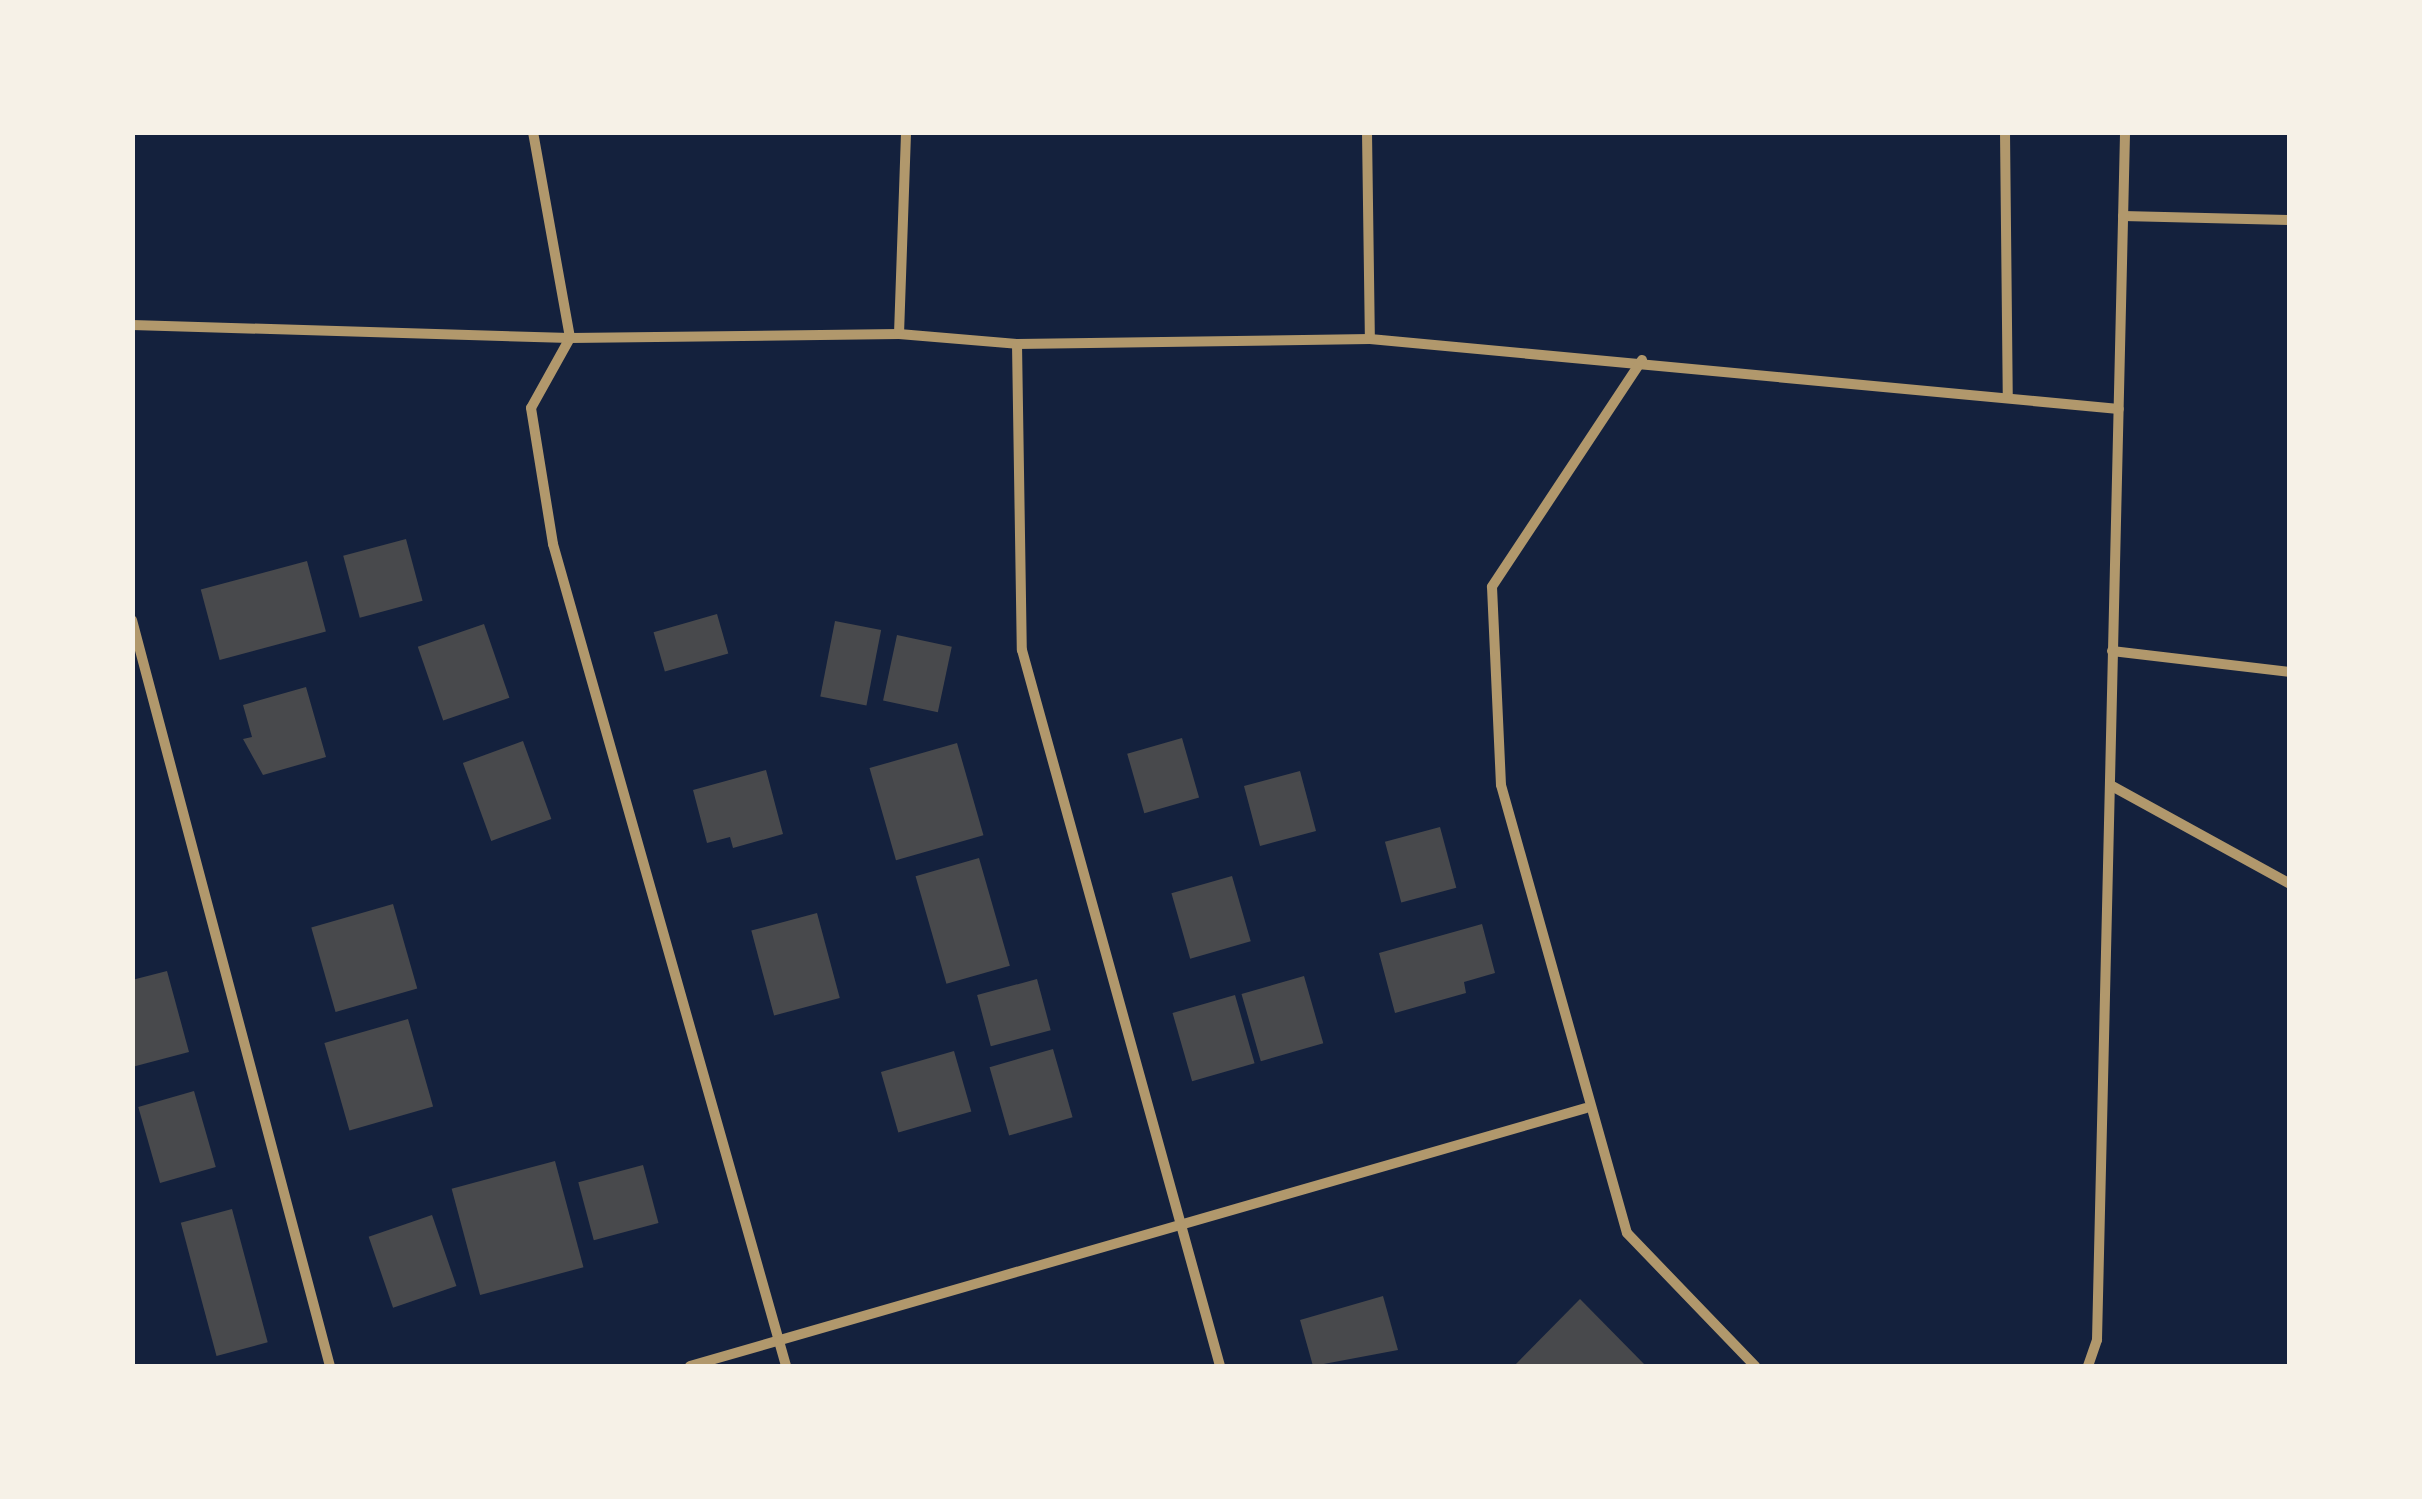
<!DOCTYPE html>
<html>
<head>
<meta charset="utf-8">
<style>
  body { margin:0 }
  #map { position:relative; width:2422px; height:1499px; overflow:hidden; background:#14213d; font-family:"Source Sans 3",sans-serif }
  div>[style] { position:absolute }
  .building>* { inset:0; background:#48494c; transform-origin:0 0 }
  .minor>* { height:10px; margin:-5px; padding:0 5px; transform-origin:5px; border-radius:5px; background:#b1986c }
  span { translate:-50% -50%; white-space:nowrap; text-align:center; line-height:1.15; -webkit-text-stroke:9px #f6f1e7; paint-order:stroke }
  .frame { position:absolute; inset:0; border:135px solid #f6f1e7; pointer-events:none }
</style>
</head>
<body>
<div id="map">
  <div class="building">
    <i style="left:406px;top:539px;width:64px;height:65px;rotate:75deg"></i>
    <i style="left:307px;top:561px;width:73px;height:110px;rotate:75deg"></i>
    <i style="left:717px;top:614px;width:41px;height:66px;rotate:74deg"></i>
    <i style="left:835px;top:621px;width:47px;height:77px;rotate:11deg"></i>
    <i style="left:484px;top:624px;width:78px;height:70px;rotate:71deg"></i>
    <i style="left:897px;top:635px;width:56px;height:67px;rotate:12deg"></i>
    <i style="clip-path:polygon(306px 687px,326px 757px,263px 775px,243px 739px,252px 737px,243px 705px)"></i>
    <i style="left:1182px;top:738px;width:62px;height:57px;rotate:74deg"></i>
    <i style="left:523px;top:741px;width:83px;height:64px;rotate:70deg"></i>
    <i style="left:957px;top:743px;width:96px;height:91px;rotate:74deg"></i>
    <i style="clip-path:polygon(766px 770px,783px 834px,733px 848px,730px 837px,707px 843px,693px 790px)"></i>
    <i style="left:1300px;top:771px;width:62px;height:58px;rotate:75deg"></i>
    <i style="left:1440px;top:827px;width:63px;height:57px;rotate:75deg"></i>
    <i style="left:979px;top:858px;width:112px;height:66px;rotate:74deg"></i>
    <i style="left:1232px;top:876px;width:68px;height:63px;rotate:74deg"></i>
    <i style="left:393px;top:904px;width:88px;height:85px;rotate:74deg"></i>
    <i style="left:817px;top:913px;width:88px;height:68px;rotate:75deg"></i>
    <i style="clip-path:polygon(1482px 924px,1495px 973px,1464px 982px,1466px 993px,1395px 1013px,1379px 953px)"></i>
    <i style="clip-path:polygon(167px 971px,189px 1052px,132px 1067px,132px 980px)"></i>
    <i style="left:1304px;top:976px;width:70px;height:65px;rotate:74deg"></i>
    <i style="left:1037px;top:979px;width:53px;height:62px;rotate:75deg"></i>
    <i style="left:1235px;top:995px;width:71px;height:65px;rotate:74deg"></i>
    <i style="left:408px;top:1019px;width:91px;height:87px;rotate:74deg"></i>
    <i style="left:1053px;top:1049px;width:71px;height:66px;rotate:74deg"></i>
    <i style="left:954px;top:1051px;width:63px;height:76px;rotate:74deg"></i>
    <i style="left:194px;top:1091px;width:79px;height:58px;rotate:74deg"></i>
    <i style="left:555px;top:1161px;width:110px;height:107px;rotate:75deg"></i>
    <i style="left:643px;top:1165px;width:60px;height:67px;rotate:75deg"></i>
    <i style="left:232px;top:1209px;width:138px;height:53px;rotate:75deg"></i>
    <i style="left:432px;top:1215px;width:75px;height:67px;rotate:71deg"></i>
    <i style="clip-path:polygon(1383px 1296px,1398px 1350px,1313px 1366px,1300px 1320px)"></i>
    <i style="clip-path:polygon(1580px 1299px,1646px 1366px,1514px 1366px)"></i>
  </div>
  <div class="minor">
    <i style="left:533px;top:132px;width:209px;rotate:79.8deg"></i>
    <i style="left:570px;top:338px;width:80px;rotate:119.1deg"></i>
    <i style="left:531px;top:408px;width:138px;rotate:80.8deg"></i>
    <i style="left:553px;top:544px;width:854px;rotate:74.17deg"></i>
    <i style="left:1367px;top:132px;width:207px;rotate:89.2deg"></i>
    <i style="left:2005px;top:132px;width:266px;rotate:89.4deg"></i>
    <i style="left:2123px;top:216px;width:167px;rotate:1.4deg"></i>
    <i style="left:132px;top:325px;width:438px;rotate:1.7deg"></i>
    <i style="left:570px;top:338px;width:329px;rotate:-0.7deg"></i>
    <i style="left:899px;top:334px;width:118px;rotate:4.8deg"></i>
    <i style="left:1017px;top:344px;width:353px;rotate:-0.8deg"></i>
    <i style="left:1370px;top:339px;width:752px;rotate:5.34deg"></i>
    <i style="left:899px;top:334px;width:202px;rotate:-88deg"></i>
    <i style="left:1017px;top:344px;width:306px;rotate:89.1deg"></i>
    <i style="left:1022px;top:650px;width:743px;rotate:74.54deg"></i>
    <i style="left:1642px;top:360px;width:272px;rotate:123.5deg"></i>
    <i style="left:1492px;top:587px;width:198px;rotate:87.4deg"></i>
    <i style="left:1501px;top:785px;width:465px;rotate:74.3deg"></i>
    <i style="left:1627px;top:1233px;width:185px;rotate:46.1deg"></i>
    <i style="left:132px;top:620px;width:772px;rotate:75.14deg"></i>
    <i style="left:2112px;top:651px;width:179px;rotate:6.7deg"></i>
    <i style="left:2112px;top:786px;width:203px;rotate:28.8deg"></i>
    <i style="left:690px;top:1366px;width:932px;rotate:-16.06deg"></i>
    <i style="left:2088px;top:1366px;width:28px;rotate:-71deg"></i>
    <i style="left:2097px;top:1340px;width:1208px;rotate:-88.67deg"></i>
  </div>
  <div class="frame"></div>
</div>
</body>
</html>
